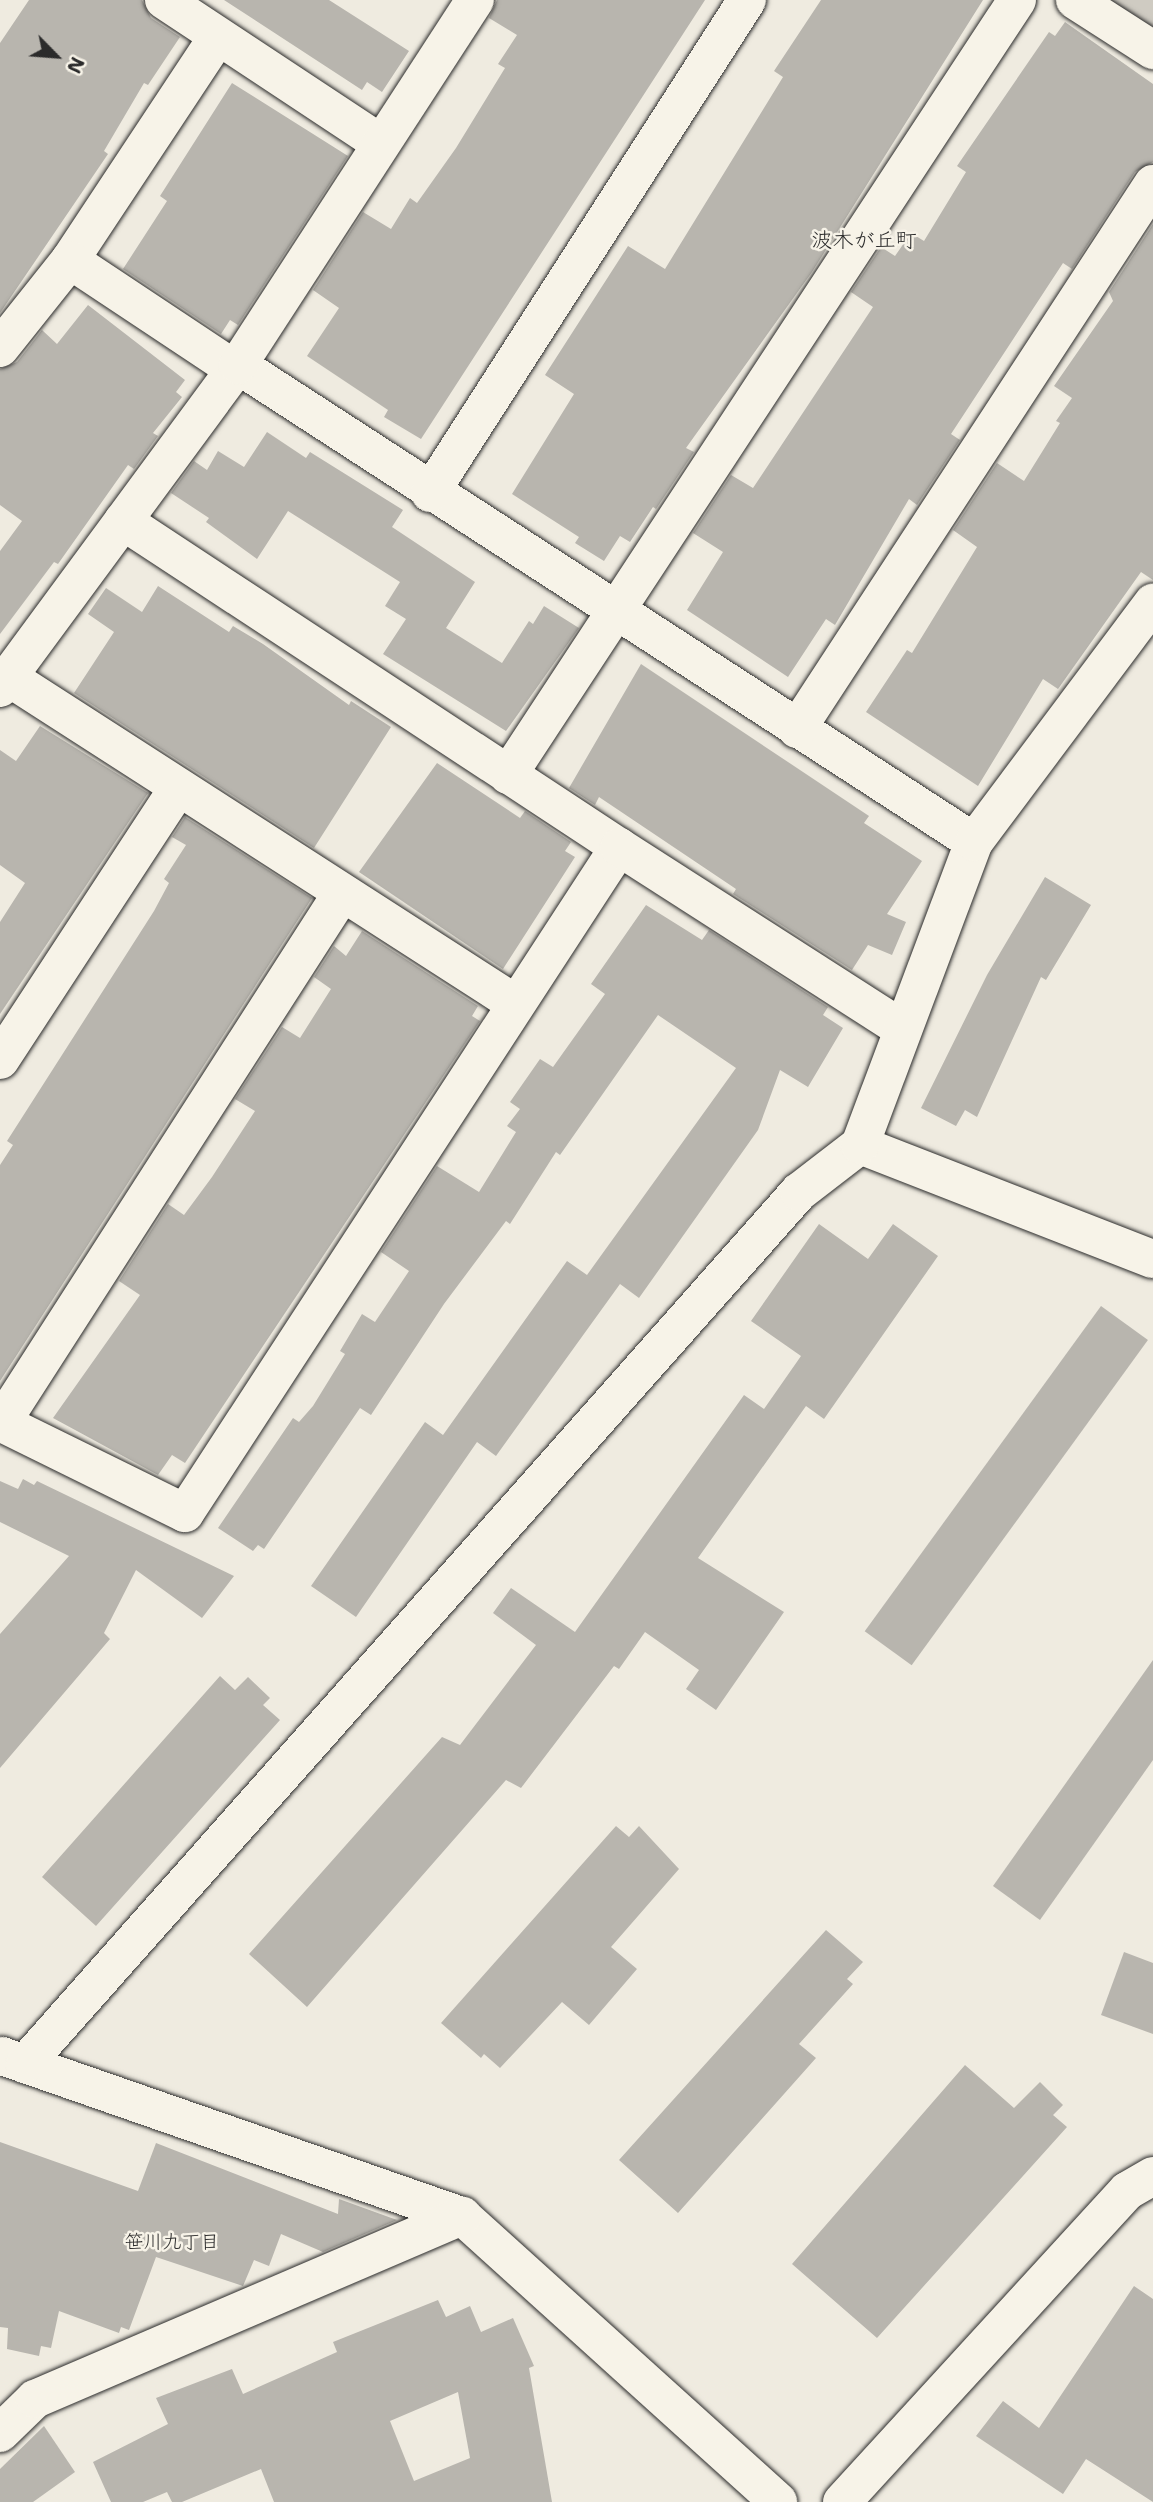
<!DOCTYPE html>
<html>
<head>
<meta charset="utf-8">
<style>
  body { margin:0 }
  #map { position:relative; width:1153px; height:2502px; overflow:hidden; background:#efebe0; font-family:"Shantell Sans","Klee One",sans-serif }
  div>[style] { position:absolute }
  .green>* { inset:0; background:#cfcbc2 }
  .building>* { inset:0; background:#b8b5ae; transform-origin:0 0 }
  .roads { filter:drop-shadow(0 0 2px #2b2b2b) drop-shadow(0 0 2px #2b2b2b) }
  .minor>* { height:38px; margin:-19px; padding:0 19px; transform-origin:19px; border-radius:19px; background:#f7f3e8 }
  span { translate:-50% -50%; white-space:nowrap; text-align:center; line-height:1.15; -webkit-text-stroke:5px #f7f3e8; paint-order:stroke }
  .neighbourhood-label { font-size:19px; color:#2b2b2b }
  .quarter-label { font-size:21px; color:#2b2b2b }
  .north { position:absolute; left:21px; top:21px; width:70px; height:70px; -webkit-text-stroke:5px #f7f3e8; paint-order:stroke; rotate:115deg; font-size:19px; font-weight:700; line-height:28px; text-align:center; color:#2b2b2b }
  .north::after { content:''; display:block; margin:auto; width:24px; height:32px; background:#2b2b2b; clip-path:polygon(50% 0,100% 100%,50% 72%,0 100%) }
</style>
</head>
<body>
<div id="map">
  <div class="green">
    <i style="clip-path:polygon(1105px 0,1153px 0,1153px 32px)"></i>
  </div>
  <div class="building">
    <i style="clip-path:polygon(29px 0,142px 0,151px 18px,180px 37px,148px 85px,144px 83px,104px 151px,108px 154px,0 313px,0 43px)"></i>
    <i style="clip-path:polygon(224px 0,329px 0,409px 51px,382px 92px,367px 82px,362px 90px)"></i>
    <i style="clip-path:polygon(497px 0,705px 0,421px 439px,384px 417px,388px 410px,307px 356px,339px 308px,313px 290px,363px 212px,391px 229px,410px 198px,417px 203px,456px 148px,505px 68px,498px 64px,517px 35px,489px 18px)"></i>
    <i style="clip-path:polygon(821px 0,983px 0,812px 272px,686px 448px,694px 452px,656px 509px,653px 507px,630px 542px,620px 536px,604px 561px,575px 543px,579px 537px,512px 494px,574px 394px,545px 375px,628px 246px,665px 269px,783px 77px,774px 71px)"></i>
    <i style="clip-path:polygon(1065px 22px,1153px 84px,1153px 162px,1135px 172px,1072px 269px,1063px 263px,951px 434px,960px 440px,917px 505px,909px 499px,835px 625px,826px 619px,788px 677px,687px 610px,723px 552px,693px 533px,731px 475px,753px 488px,873px 307px,851px 292px,881px 247px,895px 256px,911px 233px,924px 241px,966px 172px,957px 166px,1049px 32px,1055px 36px)"></i>
    <i style="clip-path:polygon(232px 83px,348px 156px,238px 325px,230px 320px,221px 334px,123px 269px,167px 201px,160px 196px)"></i>
    <i style="clip-path:polygon(1153px 224px,1153px 580px,1141px 572px,1058px 689px,1043px 679px,978px 786px,866px 712px,907px 650px,912px 653px,977px 547px,953px 530px,997px 463px,1024px 481px,1060px 423px,1056px 421px,1072px 398px,1054px 386px,1113px 301px,1109px 292px)"></i>
    <i style="clip-path:polygon(88px 305px,185px 380px,176px 392px,182px 397px,153px 433px,158px 436px,134px 469px,128px 465px,58px 564px,54px 562px,0 634px,0 551px,22px 521px,0 505px,0 369px,17px 362px,42px 330px,57px 344px)"></i>
    <i style="clip-path:polygon(267px 432px,306px 458px,310px 452px,403px 510px,392px 527px,475px 582px,446px 628px,502px 663px,529px 621px,533px 624px,544px 606px,579px 628px,506px 731px,383px 654px,406px 619px,385px 606px,400px 582px,288px 511px,257px 559px,206px 522px,209px 518px,171px 493px,194px 461px,207px 470px,218px 451px,244px 467px)"></i>
    <i style="clip-path:polygon(158px 586px,229px 632px,233px 626px,263px 644px,349px 705px,351px 701px,391px 727px,314px 848px,74px 693px,114px 632px,88px 614px,106px 588px,142px 612px)"></i>
    <i style="clip-path:polygon(641px 664px,869px 816px,864px 823px,922px 861px,887px 914px,906px 922px,892px 955px,868px 945px,852px 970px,733px 894px,736px 889px,599px 797px,595px 805px,569px 788px)"></i>
    <i style="clip-path:polygon(40px 726px,148px 793px,0 1014px,0 922px,25px 883px,0 865px,0 750px,16px 761px)"></i>
    <i style="clip-path:polygon(437px 763px,520px 818px,525px 811px,571px 842px,565px 851px,575px 857px,503px 969px,359px 872px)"></i>
    <i style="clip-path:polygon(185px 817px,312px 898px,0 1381px,0 1165px,13px 1145px,7px 1141px,154px 911px,169px 883px,164px 879px,186px 845px,172px 837px)"></i>
    <i style="clip-path:polygon(1045px 877px,1091px 905px,1046px 980px,1041px 977px,977px 1117px,965px 1110px,956px 1126px,921px 1108px,987px 975px)"></i>
    <i style="clip-path:polygon(646px 905px,702px 940px,709px 930px,828px 1007px,823px 1015px,843px 1028px,808px 1087px,780px 1070px,758px 1130px,639px 1298px,620px 1284px,496px 1456px,477px 1442px,356px 1617px,311px 1586px,425px 1422px,443px 1435px,567px 1261px,587px 1275px,736px 1068px,658px 1015px,560px 1155px,556px 1152px,510px 1224px,506px 1221px,444px 1304px,371px 1415px,360px 1408px,264px 1549px,258px 1545px,253px 1551px,218px 1528px,293px 1418px,299px 1422px,313px 1406px,345px 1354px,340px 1351px,362px 1314px,375px 1322px,409px 1271px,381px 1252px,437px 1166px,479px 1192px,516px 1132px,507px 1126px,520px 1109px,510px 1102px,540px 1059px,553px 1067px,605px 994px,591px 984px)"></i>
    <i style="clip-path:polygon(362px 931px,478px 1006px,472px 1016px,480px 1021px,185px 1463px,172px 1455px,158px 1475px,53px 1418px,140px 1295px,119px 1281px,168px 1204px,184px 1215px,212px 1177px,255px 1111px,235px 1099px,282px 1027px,300px 1038px,331px 989px,314px 977px,334px 946px,346px 956px)"></i>
    <i style="clip-path:polygon(819px 1224px,868px 1259px,893px 1224px,938px 1256px,824px 1419px,806px 1406px,698px 1558px,784px 1612px,716px 1710px,686px 1689px,699px 1670px,645px 1632px,619px 1669px,614px 1666px,521px 1788px,506px 1780px,307px 2007px,249px 1954px,442px 1737px,460px 1745px,536px 1645px,493px 1613px,511px 1588px,575px 1632px,744px 1395px,764px 1409px,801px 1356px,751px 1321px)"></i>
    <i style="left:1101px;top:1306px;width:58px;height:402px;rotate:36deg"></i>
    <i style="clip-path:polygon(23px 1479px,34px 1485px,37px 1481px,234px 1576px,202px 1618px,136px 1570px,104px 1633px,110px 1639px,0 1768px,0 1634px,69px 1556px,0 1522px,0 1481px,18px 1489px)"></i>
    <i style="clip-path:polygon(1153px 1660px,1153px 1760px,1040px 1920px,993px 1886px)"></i>
    <i style="clip-path:polygon(220px 1676px,235px 1690px,248px 1677px,270px 1698px,263px 1705px,280px 1720px,96px 1926px,42px 1877px)"></i>
    <i style="clip-path:polygon(616px 1826px,629px 1837px,639px 1826px,679px 1869px,611px 1947px,637px 1969px,589px 2025px,562px 2002px,500px 2068px,484px 2054px,481px 2058px,441px 2023px)"></i>
    <i style="clip-path:polygon(826px 1930px,863px 1962px,847px 1979px,853px 1984px,799px 2044px,816px 2058px,678px 2213px,619px 2160px)"></i>
    <i style="clip-path:polygon(1124px 1952px,1153px 1963px,1153px 2034px,1101px 2015px)"></i>
    <i style="clip-path:polygon(965px 2065px,1014px 2108px,1040px 2082px,1063px 2105px,1053px 2115px,1067px 2127px,877px 2338px,792px 2264px)"></i>
    <i style="clip-path:polygon(0 2142px,138px 2191px,156px 2143px,338px 2214px,339px 2199px,397px 2220px,323px 2252px,281px 2234px,269px 2266px,254px 2260px,243px 2286px,156px 2257px,129px 2330px,121px 2327px,119px 2333px,59px 2311px,51px 2348px,41px 2346px,39px 2356px,7px 2349px,8px 2328px,0 2327px)"></i>
    <i style="clip-path:polygon(1134px 2286px,1153px 2299px,1153px 2502px,1086px 2459px,1063px 2494px,976px 2436px,1003px 2401px,1039px 2428px)"></i>
    <i style="clip-path:polygon(evenodd,438px 2300px,446px 2317px,470px 2306px,481px 2332px,513px 2318px,534px 2366px,529px 2368px,552px 2502px,274px 2502px,261px 2469px,182px 2502px,172px 2502px,167px 2492px,143px 2502px,111px 2502px,93px 2462px,168px 2424px,156px 2398px,232px 2369px,243px 2394px,337px 2352px,333px 2342px,438px 2300px,458px 2392px,470px 2458px,414px 2481px,390px 2421px,458px 2392px)"></i>
    <i style="clip-path:polygon(44px 2426px,75px 2472px,33px 2502px,0 2502px,0 2469px)"></i>
  </div>
  <div class="roads">
    <div class="minor">
      <i style="left:164px;top:0;width:259px;rotate:33.5deg"></i>
      <i style="left:1075px;top:0;width:93px;rotate:32.7deg"></i>
      <i style="left:70px;top:260px;width:268px;rotate:-56.5deg"></i>
      <i style="left:0;top:348px;width:112px;rotate:-51.5deg"></i>
      <i style="left:70px;top:260px;width:197px;rotate:33.6deg"></i>
      <i style="left:238px;top:365px;width:877px;rotate:32.95deg"></i>
      <i style="left:430px;top:493px;width:586px;rotate:-57.26deg"></i>
      <i style="left:123px;top:521px;width:594px;rotate:33.32deg"></i>
      <i style="left:8px;top:677px;width:604px;rotate:32.77deg"></i>
      <i style="left:0;top:688px;width:401px;rotate:-53.6deg"></i>
      <i style="left:238px;top:365px;width:435px;rotate:-57deg"></i>
      <i style="left:797px;top:729px;width:651px;rotate:-56.85deg"></i>
      <i style="left:508px;top:775px;width:927px;rotate:-56.7deg"></i>
      <i style="left:0;top:1060px;width:325px;rotate:-56.8deg"></i>
      <i style="left:860px;top:1145px;width:314px;rotate:21.3deg"></i>
      <i style="left:0;top:1422px;width:206px;rotate:26.2deg"></i>
      <i style="left:185px;top:1513px;width:795px;rotate:-56.91deg"></i>
      <i style="left:619px;top:847px;width:337px;rotate:32.7deg"></i>
      <i style="left:2px;top:1422px;width:629px;rotate:-57.27deg"></i>
      <i style="left:2px;top:2056px;width:487px;rotate:19.2deg"></i>
      <i style="left:462px;top:2216px;width:426px;rotate:42.1deg"></i>
      <i style="left:25px;top:2064px;width:1166px;rotate:-48.41deg"></i>
      <i style="left:799px;top:1192px;width:77px;rotate:-37.6deg"></i>
      <i style="left:860px;top:1145px;width:324px;rotate:-69.4deg"></i>
      <i style="left:974px;top:842px;width:299px;rotate:-53.2deg"></i>
      <i style="left:0;top:2433px;width:49px;rotate:-44.2deg"></i>
      <i style="left:35px;top:2399px;width:465px;rotate:-23.2deg"></i>
      <i style="left:842px;top:2502px;width:422px;rotate:-47.5deg"></i>
      <i style="left:1127px;top:2191px;width:30px;rotate:-30deg"></i>
    </div>
  </div>
  <div class="neighbourhood-label">
    <span style="left:172px;top:2242px">笹川九丁目</span>
  </div>
  <div class="quarter-label">
    <span style="left:864px;top:240px">波木が丘町</span>
  </div>
  <div class="north">N</div>
</div>
</body>
</html>
